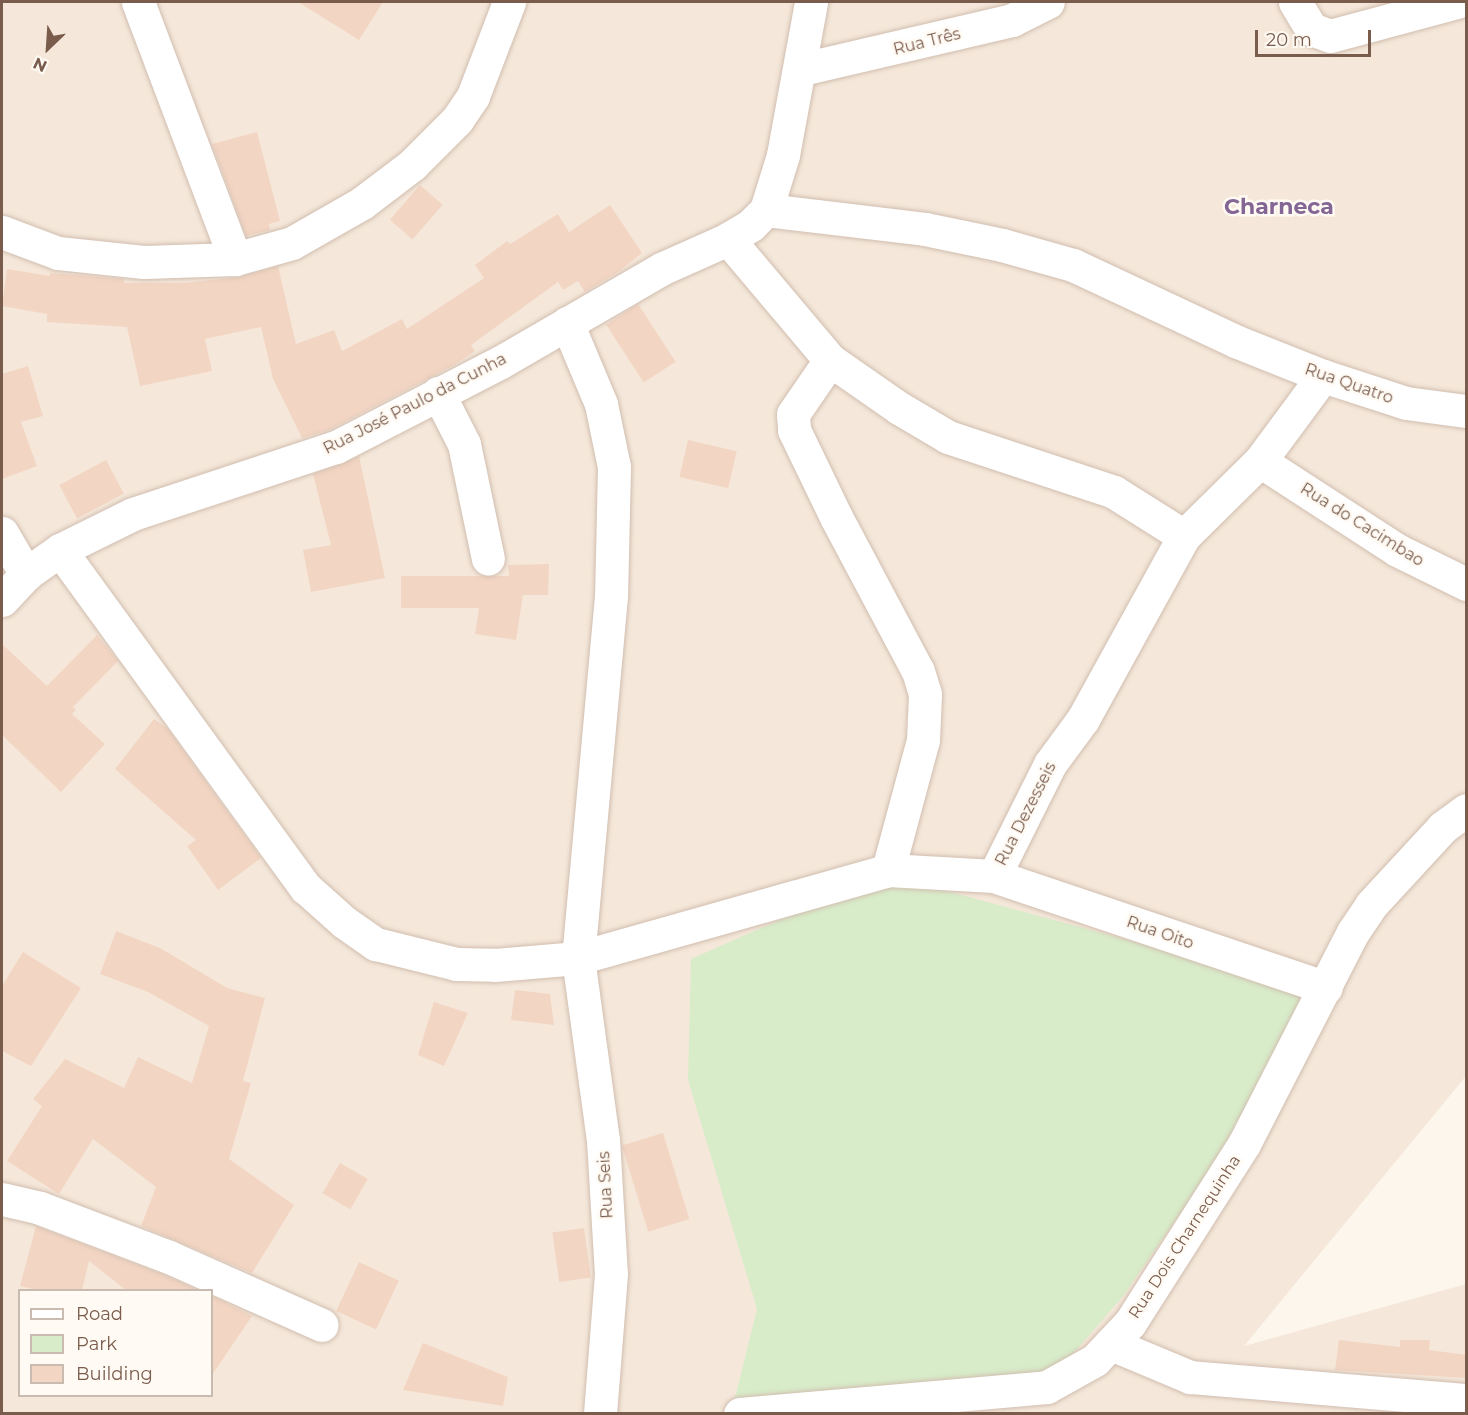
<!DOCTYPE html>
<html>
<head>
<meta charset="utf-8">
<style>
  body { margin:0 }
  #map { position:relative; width:1468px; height:1415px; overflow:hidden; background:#fdf6ec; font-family:Montserrat,sans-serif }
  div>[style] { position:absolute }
  .residential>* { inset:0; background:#f5e8da }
  .green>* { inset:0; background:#d8ecc9 }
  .building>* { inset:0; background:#f3d5c3; transform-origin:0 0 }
  .roads { filter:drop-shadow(0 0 2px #d1beb0) drop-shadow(0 0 2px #d1beb0) }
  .minor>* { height:33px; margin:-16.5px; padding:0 16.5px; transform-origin:16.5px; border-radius:16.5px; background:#fff }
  span { translate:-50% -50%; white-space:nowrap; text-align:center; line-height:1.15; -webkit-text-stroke:5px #fffaf3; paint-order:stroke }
  .street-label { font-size:16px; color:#7a5c4d }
  .district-label { font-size:22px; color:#846695; font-weight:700 }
  .frame { position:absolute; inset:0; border:3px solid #7a5c4d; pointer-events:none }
  .legend { position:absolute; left:18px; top:1289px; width:195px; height:108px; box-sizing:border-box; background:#fffaf3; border:2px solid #cabbb1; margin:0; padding:8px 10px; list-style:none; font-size:18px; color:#7a5c4d }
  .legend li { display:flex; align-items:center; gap:12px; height:30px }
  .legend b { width:30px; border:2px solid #cabbb1 }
  .north { position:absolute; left:18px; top:18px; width:60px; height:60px; -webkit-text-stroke:4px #fffaf3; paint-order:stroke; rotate:205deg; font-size:16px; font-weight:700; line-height:24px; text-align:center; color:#7a5c4d }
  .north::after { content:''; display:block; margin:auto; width:21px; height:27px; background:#7a5c4d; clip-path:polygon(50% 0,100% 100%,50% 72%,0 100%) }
  .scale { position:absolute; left:1255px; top:30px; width:116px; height:27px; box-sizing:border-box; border:3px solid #7a5c4d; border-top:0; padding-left:8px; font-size:18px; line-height:21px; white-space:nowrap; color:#7a5c4d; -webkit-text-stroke:4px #fffaf3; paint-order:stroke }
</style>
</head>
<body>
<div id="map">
  <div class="residential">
    <i style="clip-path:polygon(evenodd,2px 2px,1466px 2px,1466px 1076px,1244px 1346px,1466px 1284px,1466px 1413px,2px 1414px,2px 2px,20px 1290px,212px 1290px,212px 1396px,20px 1396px,20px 1290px)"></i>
  </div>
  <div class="green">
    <i style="clip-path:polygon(875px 878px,928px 886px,1313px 990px,1247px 1117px,1123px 1296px,1047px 1384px,732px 1410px,757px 1309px,688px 1080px,691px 959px)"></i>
  </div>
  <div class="building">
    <i style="clip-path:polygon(298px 2px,383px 2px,359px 40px)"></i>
    <i style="clip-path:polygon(257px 132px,280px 221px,269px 224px,270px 230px,246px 236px,212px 144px)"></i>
    <i style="left:420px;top:185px;width:30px;height:46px;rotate:41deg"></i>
    <i style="clip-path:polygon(610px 205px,642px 253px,618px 272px,585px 292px,578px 281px,563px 290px,558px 282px,471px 345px,475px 351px,454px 365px,329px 430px,302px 438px,273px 379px,261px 327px,205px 339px,212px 371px,140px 386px,127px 327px,47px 322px,47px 314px,2px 306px,7px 269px,50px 276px,50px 273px,124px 279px,124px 283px,185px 283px,240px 277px,278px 266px,296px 344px,334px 330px,342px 351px,402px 319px,407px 329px,484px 278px,475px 265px,507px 241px,510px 244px,558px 214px,569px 232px)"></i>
    <i style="left:638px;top:304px;width:69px;height:38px;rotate:57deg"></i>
    <i style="clip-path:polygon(28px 366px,43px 416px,21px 422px,37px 466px,2px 479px,2px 374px)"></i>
    <i style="left:688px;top:440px;width:50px;height:38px;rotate:13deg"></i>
    <i style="clip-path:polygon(359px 456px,385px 578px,311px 592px,303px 550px,331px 545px,313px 474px)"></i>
    <i style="left:106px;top:460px;width:38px;height:53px;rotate:62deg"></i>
    <i style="clip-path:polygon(549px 564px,548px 595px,523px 595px,516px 640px,475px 634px,479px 608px,401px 608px,401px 576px,509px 576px,508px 565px)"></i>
    <i style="clip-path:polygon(97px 635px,118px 661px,73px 707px,76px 710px,72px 714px,105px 744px,61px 792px,2px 735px,2px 644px,47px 686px)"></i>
    <i style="clip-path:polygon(154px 719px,167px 728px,261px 858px,218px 890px,187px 846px,196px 840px,115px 769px)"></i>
    <i style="clip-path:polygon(116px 931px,160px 948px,227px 988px,265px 998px,243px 1081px,251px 1083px,229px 1159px,294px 1205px,252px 1273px,141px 1226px,156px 1187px,93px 1139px,59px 1194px,7px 1161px,42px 1106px,33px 1099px,65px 1059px,124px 1088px,138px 1057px,192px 1083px,209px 1026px,148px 992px,100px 974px)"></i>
    <i style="clip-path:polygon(23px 952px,81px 988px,31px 1066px,2px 1051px,2px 986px)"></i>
    <i style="clip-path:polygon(515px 990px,550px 994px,554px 1025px,511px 1020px)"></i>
    <i style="clip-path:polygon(434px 1002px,468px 1013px,444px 1066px,418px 1055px)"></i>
    <i style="left:663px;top:1133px;width:90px;height:43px;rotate:73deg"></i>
    <i style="left:340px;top:1163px;width:32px;height:35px;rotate:30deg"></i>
    <i style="clip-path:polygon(36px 1226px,162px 1274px,198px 1290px,126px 1290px,89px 1261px,82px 1290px,37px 1290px,20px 1286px)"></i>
    <i style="left:584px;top:1228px;width:50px;height:32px;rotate:82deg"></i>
    <i style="left:359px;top:1262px;width:44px;height:54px;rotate:25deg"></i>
    <i style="clip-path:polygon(212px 1296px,252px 1316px,212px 1375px)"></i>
    <i style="clip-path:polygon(1339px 1340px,1400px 1347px,1400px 1340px,1430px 1340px,1429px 1350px,1467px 1355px,1467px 1378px,1335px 1370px)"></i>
    <i style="clip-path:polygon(423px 1343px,508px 1377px,503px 1406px,403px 1390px)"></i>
  </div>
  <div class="roads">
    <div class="minor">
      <i style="left:138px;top:2px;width:275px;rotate:69.3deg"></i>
      <i style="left:1295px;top:2px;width:31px;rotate:59deg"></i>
      <i style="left:1311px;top:29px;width:20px;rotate:20deg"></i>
      <i style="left:1330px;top:36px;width:131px;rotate:-15deg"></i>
      <i style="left:802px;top:69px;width:216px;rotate:-13.1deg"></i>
      <i style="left:1012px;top:20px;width:40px;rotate:-26.6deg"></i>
      <i style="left:766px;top:210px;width:160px;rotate:6.8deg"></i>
      <i style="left:925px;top:229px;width:79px;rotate:11.7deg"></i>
      <i style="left:1002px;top:245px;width:74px;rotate:15.7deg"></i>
      <i style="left:1073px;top:265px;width:179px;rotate:25.1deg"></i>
      <i style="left:1235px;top:341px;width:95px;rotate:21.7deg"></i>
      <i style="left:1323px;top:376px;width:87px;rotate:18deg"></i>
      <i style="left:1406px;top:403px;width:61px;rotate:7.6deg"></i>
      <i style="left:2px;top:232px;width:60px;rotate:20.6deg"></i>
      <i style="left:58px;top:253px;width:86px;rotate:6deg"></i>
      <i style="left:144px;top:262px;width:91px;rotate:-1.9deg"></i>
      <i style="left:235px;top:259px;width:59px;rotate:-15.7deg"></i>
      <i style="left:292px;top:243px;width:81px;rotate:-29.7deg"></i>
      <i style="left:362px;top:203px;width:63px;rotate:-37.2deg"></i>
      <i style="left:412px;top:165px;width:64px;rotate:-45deg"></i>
      <i style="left:457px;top:120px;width:29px;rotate:-56deg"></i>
      <i style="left:473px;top:96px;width:101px;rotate:-69deg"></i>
      <i style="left:728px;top:239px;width:158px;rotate:49.9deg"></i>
      <i style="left:830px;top:360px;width:84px;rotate:34.8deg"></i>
      <i style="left:899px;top:408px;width:57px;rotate:30.6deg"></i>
      <i style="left:948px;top:437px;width:175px;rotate:18.3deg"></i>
      <i style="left:1114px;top:492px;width:83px;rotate:32.2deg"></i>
      <i style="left:567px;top:323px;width:88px;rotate:67.2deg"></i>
      <i style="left:601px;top:404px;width:64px;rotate:78.3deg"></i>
      <i style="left:614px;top:467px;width:129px;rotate:91.3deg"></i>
      <i style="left:611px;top:596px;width:364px;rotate:95.2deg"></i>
      <i style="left:578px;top:958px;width:184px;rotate:82.2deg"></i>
      <i style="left:603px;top:1140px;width:134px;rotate:86.6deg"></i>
      <i style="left:611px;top:1274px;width:140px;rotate:94.5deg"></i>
      <i style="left:830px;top:360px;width:65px;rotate:124.4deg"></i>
      <i style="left:793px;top:414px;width:16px;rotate:86deg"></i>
      <i style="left:794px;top:430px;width:97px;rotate:64.2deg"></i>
      <i style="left:836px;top:517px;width:174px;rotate:62deg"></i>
      <i style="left:918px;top:671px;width:24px;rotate:73deg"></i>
      <i style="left:925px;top:694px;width:46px;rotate:92.5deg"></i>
      <i style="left:923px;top:740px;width:135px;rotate:105.1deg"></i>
      <i style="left:438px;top:393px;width:57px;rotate:63deg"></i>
      <i style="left:464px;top:444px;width:117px;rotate:78.2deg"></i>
      <i style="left:1260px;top:461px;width:163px;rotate:33deg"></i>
      <i style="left:1397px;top:550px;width:77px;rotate:26.2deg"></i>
      <i style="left:2px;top:533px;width:48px;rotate:59.7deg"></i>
      <i style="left:60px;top:550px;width:418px;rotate:54deg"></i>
      <i style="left:306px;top:888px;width:51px;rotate:41.8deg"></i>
      <i style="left:344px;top:922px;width:39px;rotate:35deg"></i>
      <i style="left:376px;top:944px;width:82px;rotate:14deg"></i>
      <i style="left:456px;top:964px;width:39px;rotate:1deg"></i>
      <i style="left:495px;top:965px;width:83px;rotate:-4.8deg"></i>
      <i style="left:578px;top:958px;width:322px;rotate:-15.8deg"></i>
      <i style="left:888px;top:870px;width:106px;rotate:3.2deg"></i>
      <i style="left:994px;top:876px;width:350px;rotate:18.6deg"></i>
      <i style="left:2px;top:600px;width:35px;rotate:-47deg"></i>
      <i style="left:26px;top:574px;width:42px;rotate:-35.2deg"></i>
      <i style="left:60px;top:550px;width:81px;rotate:-26.3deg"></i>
      <i style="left:133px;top:514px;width:214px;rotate:-18.3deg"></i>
      <i style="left:336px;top:447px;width:183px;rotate:-27.3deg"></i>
      <i style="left:499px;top:363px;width:187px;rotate:-30.1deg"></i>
      <i style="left:661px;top:269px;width:73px;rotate:-24.1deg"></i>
      <i style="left:728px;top:239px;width:27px;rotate:-31deg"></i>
      <i style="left:751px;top:225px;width:21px;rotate:-45deg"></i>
      <i style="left:766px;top:210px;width:58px;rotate:-72.8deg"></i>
      <i style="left:783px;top:155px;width:156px;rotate:-79.6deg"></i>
      <i style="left:994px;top:876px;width:125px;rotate:-63.4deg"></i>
      <i style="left:1050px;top:764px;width:56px;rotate:-53.7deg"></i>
      <i style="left:1083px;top:719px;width:209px;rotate:-61.1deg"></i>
      <i style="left:1184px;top:536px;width:107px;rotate:-44.6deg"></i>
      <i style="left:1260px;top:461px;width:106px;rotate:-53.5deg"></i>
      <i style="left:2px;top:1199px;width:39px;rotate:13deg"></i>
      <i style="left:40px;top:1208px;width:138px;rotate:20.8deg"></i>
      <i style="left:169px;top:1257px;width:167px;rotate:24deg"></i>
      <i style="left:1111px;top:1344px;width:86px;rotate:22.7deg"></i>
      <i style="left:1190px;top:1377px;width:277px;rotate:4.8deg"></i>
      <i style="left:740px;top:1414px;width:308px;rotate:-5deg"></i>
      <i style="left:1047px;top:1387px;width:55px;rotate:-29.4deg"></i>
      <i style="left:1095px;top:1360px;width:51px;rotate:-46.6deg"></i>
      <i style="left:1130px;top:1323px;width:212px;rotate:-57.5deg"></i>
      <i style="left:1244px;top:1144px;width:238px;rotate:-62.8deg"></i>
      <i style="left:1353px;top:932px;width:32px;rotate:-56deg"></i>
      <i style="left:1371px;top:905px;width:106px;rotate:-47.3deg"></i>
      <i style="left:1443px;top:827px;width:29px;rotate:-36deg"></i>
    </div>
  </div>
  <div class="street-label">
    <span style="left:927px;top:42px;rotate:-14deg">Rua Três</span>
    <span style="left:1349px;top:384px;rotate:19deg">Rua Quatro</span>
    <span style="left:415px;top:404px;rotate:-27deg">Rua José Paulo da Cunha</span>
    <span style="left:1362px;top:525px;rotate:32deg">Rua do Cacimbao</span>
    <span style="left:1026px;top:814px;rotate:-63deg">Rua Dezesseis</span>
    <span style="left:1160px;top:933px;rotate:19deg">Rua Oito</span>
    <span style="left:606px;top:1185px;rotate:-93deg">Rua Seis</span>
    <span style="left:1185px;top:1237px;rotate:-57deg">Rua Dois Charnequinha</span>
  </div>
  <div class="district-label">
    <span style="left:1279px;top:207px">Charneca</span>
  </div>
  <div class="frame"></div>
  <ul class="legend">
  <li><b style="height:8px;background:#fff"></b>Road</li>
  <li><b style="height:16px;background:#d8ecc9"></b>Park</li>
  <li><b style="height:16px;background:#f3d5c3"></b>Building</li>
  </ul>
  <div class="north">N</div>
  <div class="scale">20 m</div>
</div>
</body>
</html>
